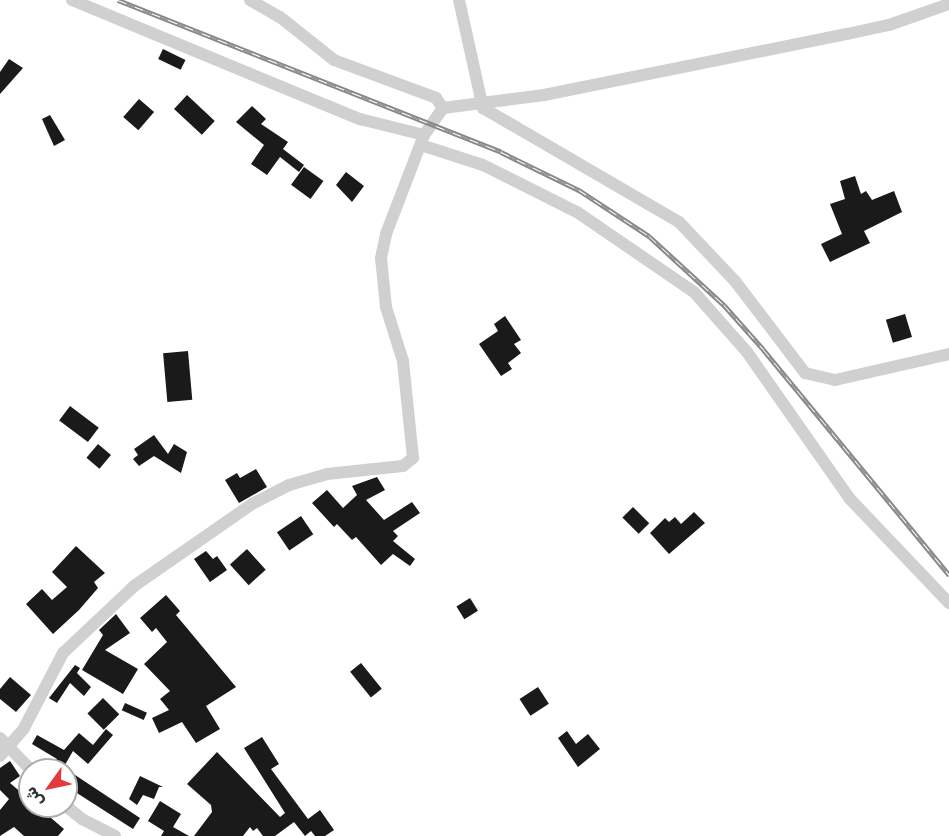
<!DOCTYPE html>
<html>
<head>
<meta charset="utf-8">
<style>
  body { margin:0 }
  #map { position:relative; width:949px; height:836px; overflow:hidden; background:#fff; font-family:Rubik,"Noto Naskh Arabic",sans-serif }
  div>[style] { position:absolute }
  .building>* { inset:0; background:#1a1a1a; transform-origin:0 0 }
  .street>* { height:12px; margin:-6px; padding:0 6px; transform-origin:6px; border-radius:6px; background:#d0d0d0 }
  .rail>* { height:5px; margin-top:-2.5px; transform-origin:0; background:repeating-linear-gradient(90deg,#fff 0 9px,#888 0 18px); box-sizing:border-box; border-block:2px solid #888 }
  span { translate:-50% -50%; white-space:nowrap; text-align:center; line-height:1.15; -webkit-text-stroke:6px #fff; paint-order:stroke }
  .north { position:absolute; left:18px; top:758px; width:60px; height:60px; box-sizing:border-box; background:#fff; border:2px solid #adadad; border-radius:50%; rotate:237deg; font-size:16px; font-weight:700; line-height:24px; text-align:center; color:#333 }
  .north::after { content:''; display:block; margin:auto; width:21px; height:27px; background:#e53a3c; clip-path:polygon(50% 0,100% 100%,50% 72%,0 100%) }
</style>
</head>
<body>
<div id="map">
  <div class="building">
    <i style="left:163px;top:49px;width:25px;height:11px;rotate:26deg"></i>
    <i style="clip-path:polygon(9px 59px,23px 68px,0 94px,0 72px)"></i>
    <i style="left:187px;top:95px;width:38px;height:19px;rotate:43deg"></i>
    <i style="left:139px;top:99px;width:20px;height:24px;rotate:41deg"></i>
    <i style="clip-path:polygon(252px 106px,266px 119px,261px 124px,288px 142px,283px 149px,304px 165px,299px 172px,280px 157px,267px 175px,251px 164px,264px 145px,236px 122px)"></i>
    <i style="clip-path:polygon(50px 115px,65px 140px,54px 146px,42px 119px)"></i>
    <i style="left:304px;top:167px;width:24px;height:22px;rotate:36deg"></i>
    <i style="clip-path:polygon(346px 172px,364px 186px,352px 202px,336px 185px)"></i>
    <i style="clip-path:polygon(855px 176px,861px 194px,866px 191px,872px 200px,894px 191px,902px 212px,864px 231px,870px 243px,830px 262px,821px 244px,842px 234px,830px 204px,845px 199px,840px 181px)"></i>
    <i style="left:905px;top:314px;width:24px;height:20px;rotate:73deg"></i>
    <i style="clip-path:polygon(505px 316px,521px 340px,514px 344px,521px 353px,508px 363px,512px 369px,501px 376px,479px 344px,498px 331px,494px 324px)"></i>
    <i style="left:188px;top:351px;width:49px;height:25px;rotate:85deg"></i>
    <i style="left:70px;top:406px;width:36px;height:18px;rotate:37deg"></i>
    <i style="clip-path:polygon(154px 435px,168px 454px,174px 444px,187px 452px,181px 473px,154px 456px,139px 466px,133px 459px,138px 455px,134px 449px)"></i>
    <i style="left:98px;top:444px;width:17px;height:18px;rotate:40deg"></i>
    <i style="clip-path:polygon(256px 469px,267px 487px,239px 503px,225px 480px,237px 473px,240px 478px)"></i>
    <i style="clip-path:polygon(377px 477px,385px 490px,366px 500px,384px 520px,412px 502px,420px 513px,393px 531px,398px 536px,393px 541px,415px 559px,410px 566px,393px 554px,381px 565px,356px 537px,352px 540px,337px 524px,334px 527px,312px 503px,327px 490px,343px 508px,357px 495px,352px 486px)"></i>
    <i style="left:633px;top:507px;width:23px;height:15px;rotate:45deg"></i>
    <i style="clip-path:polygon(694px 512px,705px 523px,669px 554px,650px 533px,665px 518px,669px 522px,675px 517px,681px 524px)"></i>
    <i style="left:301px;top:516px;width:22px;height:29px;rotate:56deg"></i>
    <i style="clip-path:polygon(76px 546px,105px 573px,94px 582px,98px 588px,79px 610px,53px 634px,26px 604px,42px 589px,52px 600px,67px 587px,52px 572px)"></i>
    <i style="left:247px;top:549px;width:28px;height:23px;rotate:48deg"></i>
    <i style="clip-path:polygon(206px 551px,213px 559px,217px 556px,227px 570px,210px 582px,194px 559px)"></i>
    <i style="clip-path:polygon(166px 595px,180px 611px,176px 615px,236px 687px,206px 706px,220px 729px,196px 743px,182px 722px,159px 733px,152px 718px,169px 710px,160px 699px,170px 691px,144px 664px,167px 642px,156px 628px,152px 632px,140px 618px)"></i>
    <i style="left:470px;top:598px;width:15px;height:16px;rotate:58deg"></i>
    <i style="clip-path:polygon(116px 614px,130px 633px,105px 650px,138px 669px,123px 694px,82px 670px,103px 635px,99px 630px)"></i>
    <i style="left:361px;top:663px;width:33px;height:14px;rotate:51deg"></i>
    <i style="clip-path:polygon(75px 665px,80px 668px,77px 673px,91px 687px,84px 696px,70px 683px,57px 703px,49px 698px)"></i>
    <i style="clip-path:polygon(10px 677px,31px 695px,16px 712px,0 699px,0 689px)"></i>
    <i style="left:538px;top:687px;width:20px;height:22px;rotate:57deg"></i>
    <i style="left:103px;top:698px;width:23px;height:22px;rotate:45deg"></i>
    <i style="left:125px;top:703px;width:24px;height:8px;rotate:24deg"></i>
    <i style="clip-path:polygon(106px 729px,113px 735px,88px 764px,73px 751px,62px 770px,49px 770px,57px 759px,32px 744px,37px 735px,64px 750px,79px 733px,93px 745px)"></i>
    <i style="clip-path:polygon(567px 731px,576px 744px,588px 734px,600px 749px,578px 767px,558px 738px)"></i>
    <i style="clip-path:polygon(262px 737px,279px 764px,271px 769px,308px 819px,320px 810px,334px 830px,325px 836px,315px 836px,311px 831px,305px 836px,294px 822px,275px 836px,263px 836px,257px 828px,253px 831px,250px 827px,243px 836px,194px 836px,212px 812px,211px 805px,187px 784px,217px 752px,280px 817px,285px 813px,244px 748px)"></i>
    <i style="clip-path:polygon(10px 761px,20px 776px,10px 783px,30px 800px,30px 806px,37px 806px,64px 829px,58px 836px,24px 836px,14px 827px,0 836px,0 810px,9px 799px,0 790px,0 768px)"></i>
    <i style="clip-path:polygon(66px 769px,140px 818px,133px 829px,66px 786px)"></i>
    <i style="clip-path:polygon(140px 776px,163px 787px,159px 787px,154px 799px,143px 795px,137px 805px,129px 799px)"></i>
    <i style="clip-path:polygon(160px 801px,181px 814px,173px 827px,189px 836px,161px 836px,164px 831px,148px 821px)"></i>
  </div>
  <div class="street">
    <i style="left:72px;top:0;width:312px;rotate:22.5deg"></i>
    <i style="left:360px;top:119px;width:66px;rotate:14deg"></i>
    <i style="left:250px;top:0;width:34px;rotate:30deg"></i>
    <i style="left:280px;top:17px;width:69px;rotate:38.5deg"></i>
    <i style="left:334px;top:60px;width:109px;rotate:20.4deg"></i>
    <i style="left:436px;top:98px;width:12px;rotate:55deg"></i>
    <i style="left:459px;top:0;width:111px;rotate:77.5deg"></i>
    <i style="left:483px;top:108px;width:227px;rotate:30.2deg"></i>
    <i style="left:679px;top:222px;width:81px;rotate:46.5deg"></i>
    <i style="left:735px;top:281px;width:116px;rotate:52.7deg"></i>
    <i style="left:805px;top:373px;width:31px;rotate:13deg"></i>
    <i style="left:835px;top:380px;width:117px;rotate:-12.8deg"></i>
    <i style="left:421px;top:145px;width:65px;rotate:17.9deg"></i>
    <i style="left:483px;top:165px;width:105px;rotate:26.6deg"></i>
    <i style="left:577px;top:212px;width:142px;rotate:34.4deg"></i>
    <i style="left:694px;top:292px;width:80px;rotate:48.5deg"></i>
    <i style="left:747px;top:352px;width:179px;rotate:55deg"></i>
    <i style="left:850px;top:499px;width:144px;rotate:46.4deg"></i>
    <i style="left:0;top:738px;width:45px;rotate:45.9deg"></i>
    <i style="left:0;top:756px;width:37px;rotate:-49deg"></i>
    <i style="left:24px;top:728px;width:85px;rotate:-62.5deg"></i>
    <i style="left:63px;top:653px;width:98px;rotate:-43.3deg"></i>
    <i style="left:134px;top:586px;width:144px;rotate:-34.8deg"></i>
    <i style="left:252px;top:504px;width:42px;rotate:-27.2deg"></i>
    <i style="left:289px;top:485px;width:40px;rotate:-16deg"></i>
    <i style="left:327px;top:474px;width:76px;rotate:-6deg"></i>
    <i style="left:403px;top:466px;width:13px;rotate:-39deg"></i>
    <i style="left:413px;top:458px;width:98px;rotate:-95.9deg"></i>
    <i style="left:403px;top:361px;width:57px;rotate:-107.5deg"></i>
    <i style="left:386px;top:307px;width:49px;rotate:-95.8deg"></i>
    <i style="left:381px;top:258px;width:25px;rotate:-78deg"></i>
    <i style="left:386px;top:234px;width:106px;rotate:-69deg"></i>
    <i style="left:424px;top:135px;width:33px;rotate:-55deg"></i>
    <i style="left:443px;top:108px;width:102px;rotate:-7.3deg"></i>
    <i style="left:544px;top:95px;width:309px;rotate:-11.4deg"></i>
    <i style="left:847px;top:34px;width:43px;rotate:-12.1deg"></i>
    <i style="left:889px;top:25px;width:64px;rotate:-19.3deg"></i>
    <i style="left:66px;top:806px;width:21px;rotate:39deg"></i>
    <i style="left:82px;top:819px;width:37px;rotate:27deg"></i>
  </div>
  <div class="rail">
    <i style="left:118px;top:0;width:412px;rotate:21.6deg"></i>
    <i style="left:501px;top:152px;width:87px;rotate:26deg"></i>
    <i style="left:579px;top:190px;width:84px;rotate:33.3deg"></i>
    <i style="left:649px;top:236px;width:102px;rotate:42.6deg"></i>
    <i style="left:724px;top:305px;width:59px;rotate:48.4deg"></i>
    <i style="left:763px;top:349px;width:293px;rotate:50.5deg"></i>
  </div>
  <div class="north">ش</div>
</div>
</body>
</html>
